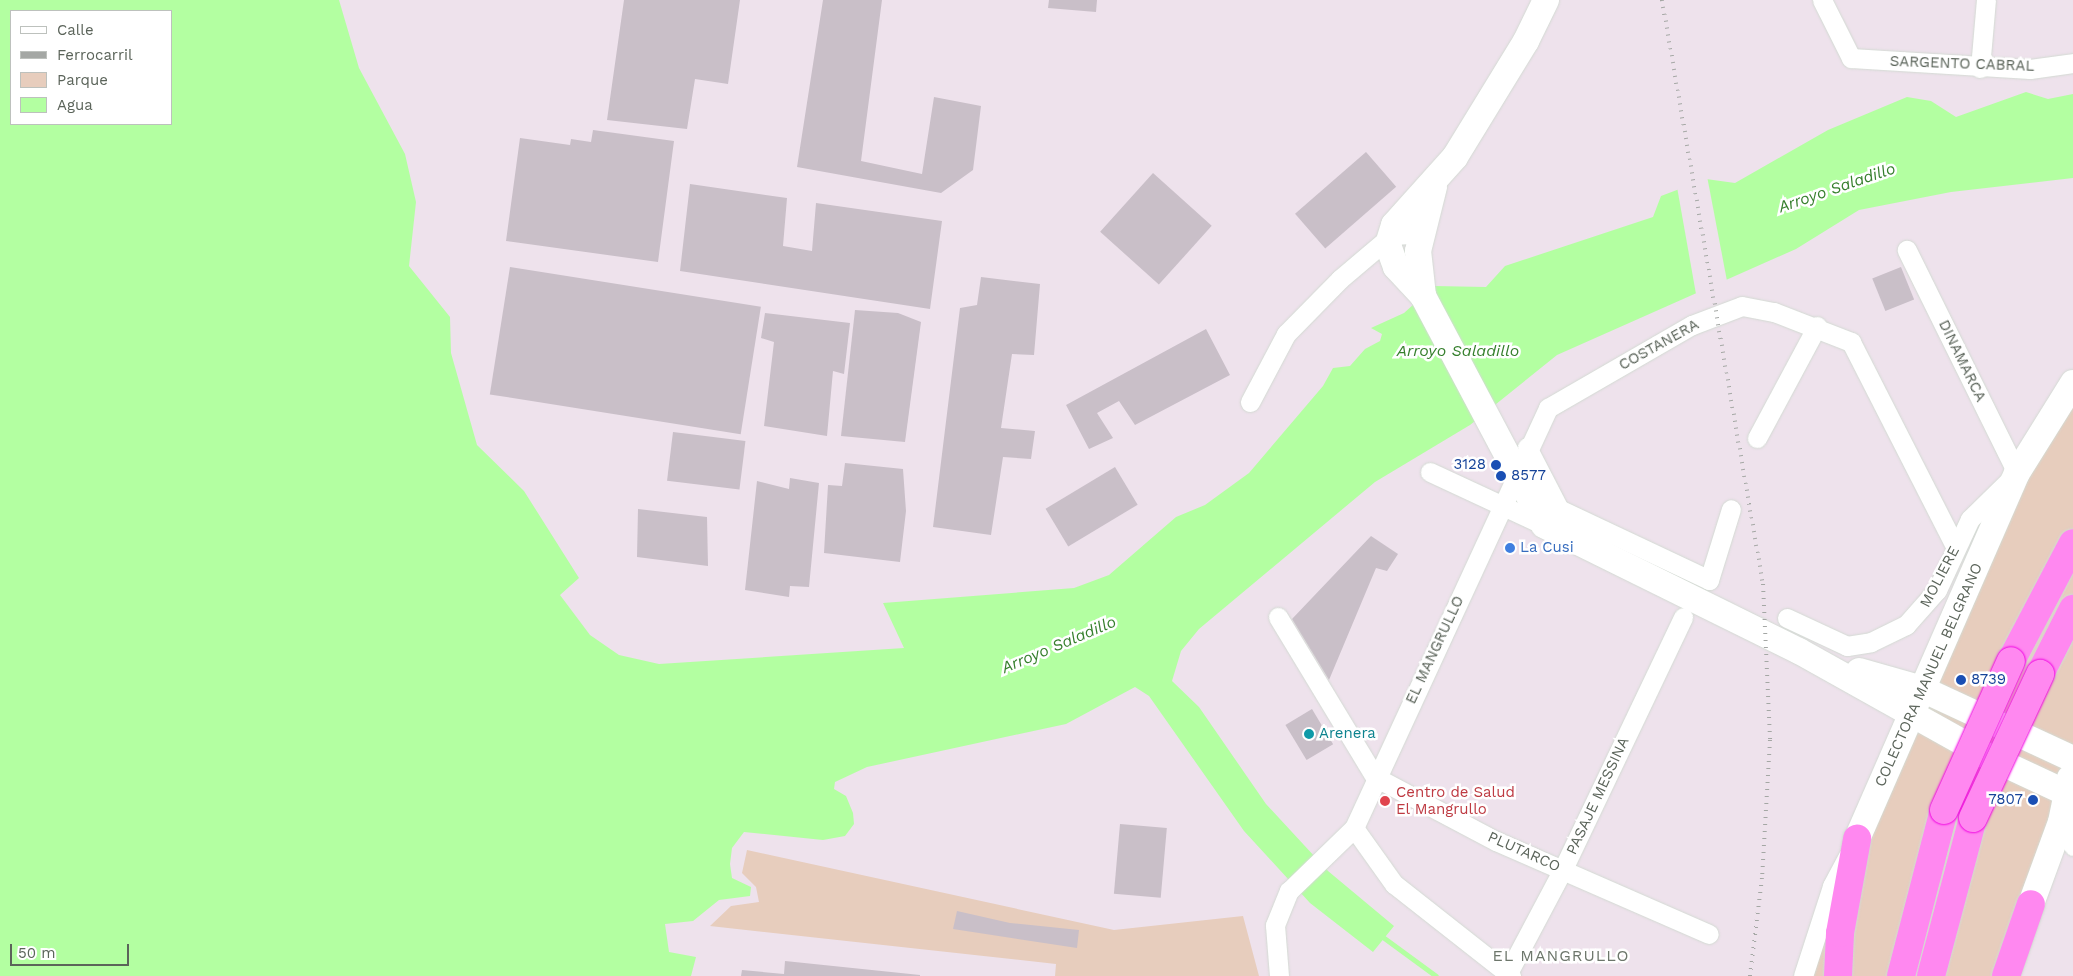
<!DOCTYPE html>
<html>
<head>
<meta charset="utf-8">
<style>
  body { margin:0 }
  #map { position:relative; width:2073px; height:976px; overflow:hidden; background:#eee2ec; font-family:"Work Sans",sans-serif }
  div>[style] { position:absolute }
  .green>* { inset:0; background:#e7cdbd }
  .water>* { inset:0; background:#b3ffa1 }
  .pier>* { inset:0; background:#eee2ec }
  .stream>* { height:5px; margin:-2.5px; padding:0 2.5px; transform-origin:2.5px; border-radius:2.5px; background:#b3ffa1 }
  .building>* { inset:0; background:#c9bfc8; transform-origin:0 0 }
  .roads { filter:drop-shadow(0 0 1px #d3dad3) drop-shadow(0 0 1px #d3dad3) }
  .street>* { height:19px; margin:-9.5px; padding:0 9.5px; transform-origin:9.5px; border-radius:9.5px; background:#fff }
  .secondary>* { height:26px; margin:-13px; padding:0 13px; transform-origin:13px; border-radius:13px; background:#fff }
  .highway>* { height:28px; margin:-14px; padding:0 14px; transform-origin:14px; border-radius:14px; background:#ff88f0 }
  .rail>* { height:4px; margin-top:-2px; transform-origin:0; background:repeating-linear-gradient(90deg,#a4a7a4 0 1px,transparent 0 7px) }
  .bridges { filter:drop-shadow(0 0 1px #f000e1) drop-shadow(0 0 1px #f000e1) }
  .highway-bridge>* { height:28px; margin:-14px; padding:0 14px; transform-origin:14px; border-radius:14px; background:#ff88f0 }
  .dots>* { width:14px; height:14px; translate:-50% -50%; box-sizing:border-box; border:2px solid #fff; border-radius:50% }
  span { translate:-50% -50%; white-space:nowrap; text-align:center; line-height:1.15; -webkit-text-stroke:5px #fff; paint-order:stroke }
  .street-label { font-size:15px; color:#5b645a }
  .transit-label { font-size:15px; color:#164399 }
  .right { translate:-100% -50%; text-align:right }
  .left { translate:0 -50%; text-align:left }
  .shop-label { font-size:15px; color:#366cbe }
  .culture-label { font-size:15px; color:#0d838f }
  .health-label { font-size:15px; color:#be3a42 }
  .water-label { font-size:16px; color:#357f2c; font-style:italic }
  .neighbourhood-label { font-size:16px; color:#6d766b; letter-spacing:1px }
  .legend { position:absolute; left:10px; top:10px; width:162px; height:115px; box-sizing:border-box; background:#fff; border:1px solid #bdc1bd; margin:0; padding:6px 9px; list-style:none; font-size:15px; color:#5b645a }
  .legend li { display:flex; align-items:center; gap:10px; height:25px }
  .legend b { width:25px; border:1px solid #bdc1bd }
  .scale { position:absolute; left:10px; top:944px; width:119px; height:22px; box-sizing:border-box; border:2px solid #5b645a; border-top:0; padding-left:6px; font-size:15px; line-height:18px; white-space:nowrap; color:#5b645a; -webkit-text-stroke:4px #fff; paint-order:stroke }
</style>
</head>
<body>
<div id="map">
  <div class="green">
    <i style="clip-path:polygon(2073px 383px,2073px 766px,2016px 976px,1803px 976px,1810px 949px)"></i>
    <i style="clip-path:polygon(747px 850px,1114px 930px,1243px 916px,1259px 976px,1055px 976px,1056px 964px,710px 926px,731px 906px,759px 902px,756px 887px,742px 873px)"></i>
  </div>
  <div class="water">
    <i style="clip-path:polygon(evenodd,0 0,339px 0,359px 68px,405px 154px,416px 202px,409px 266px,450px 317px,451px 353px,477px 445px,524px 491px,579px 578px,560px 595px,590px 635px,619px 655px,659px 664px,904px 648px,883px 603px,1074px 588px,1109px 575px,1176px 517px,1205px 505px,1249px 473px,1323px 386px,1333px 368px,1350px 366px,1365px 349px,1380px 341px,1382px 334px,1371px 328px,1404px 313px,1434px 286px,1486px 287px,1505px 266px,1653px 217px,1661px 196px,1706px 179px,1735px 183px,1828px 130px,1907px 97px,1931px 101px,1956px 117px,2026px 92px,2048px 99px,2073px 94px,2073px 178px,1951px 192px,1859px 210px,1796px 249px,1557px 355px,1470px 425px,1375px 482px,1199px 629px,1181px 651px,1172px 681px,1199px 707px,1266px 804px,1328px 871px,1394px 926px,1373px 952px,1310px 903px,1244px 831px,1149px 696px,1135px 687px,1066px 724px,867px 767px,835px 782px,834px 789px,846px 796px,853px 813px,854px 824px,845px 836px,823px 840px,744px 832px,732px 848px,730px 864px,732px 878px,751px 887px,750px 896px,719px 900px,693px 921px,665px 924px,669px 952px,696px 957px,691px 976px,0 976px,0 0,11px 11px,171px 11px,171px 124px,11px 124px,11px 11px)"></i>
  </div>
  <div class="pier">
    <i style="clip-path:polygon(1707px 176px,1727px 281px,1696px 294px,1677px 187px)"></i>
  </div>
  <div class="stream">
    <i style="left:1380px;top:935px;width:69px;rotate:36.2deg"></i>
  </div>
  <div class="building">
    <i style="clip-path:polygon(624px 0,740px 0,728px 84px,695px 79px,687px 129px,607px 120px)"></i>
    <i style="clip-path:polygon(823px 0,882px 0,861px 161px,922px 174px,934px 97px,981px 106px,973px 170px,941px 193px,797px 167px)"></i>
    <i style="clip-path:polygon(1049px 0,1097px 0,1096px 12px,1048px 8px)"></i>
    <i style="clip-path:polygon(593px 130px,674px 141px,658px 262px,506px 241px,520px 138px,570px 145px,571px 139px,591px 142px)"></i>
    <i style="left:1366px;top:152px;width:46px;height:94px;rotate:49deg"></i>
    <i style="left:1153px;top:173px;width:79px;height:79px;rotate:42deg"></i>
    <i style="clip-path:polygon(690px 184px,787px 198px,783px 246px,812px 251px,816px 203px,942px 221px,930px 309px,680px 271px)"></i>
    <i style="left:510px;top:267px;width:254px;height:129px;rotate:9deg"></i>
    <i style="left:1901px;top:267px;width:35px;height:31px;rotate:68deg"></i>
    <i style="clip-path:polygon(981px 277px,1040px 284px,1034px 355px,1012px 354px,1001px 428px,1035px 431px,1031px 459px,1003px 457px,991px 535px,933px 527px,960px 308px,977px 305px)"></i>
    <i style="clip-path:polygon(855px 310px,898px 313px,921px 322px,905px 442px,841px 436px)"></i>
    <i style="clip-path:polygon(765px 313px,850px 323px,844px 374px,833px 371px,827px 436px,764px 426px,774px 342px,761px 338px)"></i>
    <i style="clip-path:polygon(1206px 329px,1230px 375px,1135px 425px,1119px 401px,1097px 413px,1113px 438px,1089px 449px,1066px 405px)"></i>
    <i style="left:673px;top:432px;width:73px;height:49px;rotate:7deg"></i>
    <i style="clip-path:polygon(845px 463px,903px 469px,906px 511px,900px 562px,824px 553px,828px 485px,842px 486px)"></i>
    <i style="left:1115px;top:467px;width:44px;height:81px;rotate:59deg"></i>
    <i style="clip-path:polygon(790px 478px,819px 483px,809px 587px,790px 586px,789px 597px,745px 590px,757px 481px,789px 489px)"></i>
    <i style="clip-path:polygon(638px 509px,707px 517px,708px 566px,637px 557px)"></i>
    <i style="clip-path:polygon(1371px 536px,1398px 554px,1387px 571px,1376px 568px,1329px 680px,1292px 619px)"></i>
    <i style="left:1312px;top:709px;width:41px;height:31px;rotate:59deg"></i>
    <i style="left:1120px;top:824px;width:47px;height:70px;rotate:5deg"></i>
    <i style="clip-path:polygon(957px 911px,1010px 923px,1079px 930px,1077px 948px,953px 929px)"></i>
    <i style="clip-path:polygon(785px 961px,920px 975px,920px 976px,741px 976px,742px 970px,784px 974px)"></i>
  </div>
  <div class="roads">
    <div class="street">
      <i style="left:1822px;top:0;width:65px;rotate:63.4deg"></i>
      <i style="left:1851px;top:58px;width:179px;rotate:3.5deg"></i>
      <i style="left:2030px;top:69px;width:43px;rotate:-7.9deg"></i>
      <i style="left:1980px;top:68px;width:68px;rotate:-85deg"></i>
      <i style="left:1250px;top:402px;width:77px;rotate:-62.1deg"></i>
      <i style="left:1286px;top:334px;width:77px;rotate:-45.5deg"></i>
      <i style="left:1340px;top:279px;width:68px;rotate:-40.2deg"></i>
      <i style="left:1392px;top:235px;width:19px;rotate:-3deg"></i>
      <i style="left:1411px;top:234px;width:9px;rotate:32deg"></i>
      <i style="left:1757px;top:438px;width:127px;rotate:-61.8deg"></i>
      <i style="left:1527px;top:447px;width:70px;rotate:62.7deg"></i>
      <i style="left:1559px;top:509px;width:166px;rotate:25.3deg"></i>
      <i style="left:1709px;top:580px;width:74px;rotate:-72.8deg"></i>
      <i style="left:1430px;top:472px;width:126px;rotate:24.9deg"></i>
      <i style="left:1278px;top:617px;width:187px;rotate:58.8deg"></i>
      <i style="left:1375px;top:777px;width:137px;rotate:27.9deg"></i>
      <i style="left:1496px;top:841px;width:232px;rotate:23.6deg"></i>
      <i style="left:1787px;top:618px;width:66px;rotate:25deg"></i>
      <i style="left:1847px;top:646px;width:24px;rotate:-9deg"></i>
      <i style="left:1871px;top:642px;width:39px;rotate:-26deg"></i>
      <i style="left:1906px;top:625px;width:47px;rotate:-48.5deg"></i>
      <i style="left:1937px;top:590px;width:78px;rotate:-65.1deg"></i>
      <i style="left:1970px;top:519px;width:66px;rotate:-44.4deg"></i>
      <i style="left:2017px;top:473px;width:249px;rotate:-116.3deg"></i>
      <i style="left:2061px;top:822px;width:27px;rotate:63deg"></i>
      <i style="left:1354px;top:828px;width:69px;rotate:54.5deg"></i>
      <i style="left:1394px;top:884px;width:149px;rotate:38.2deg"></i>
      <i style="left:1508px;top:973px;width:118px;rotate:-62.1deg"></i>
      <i style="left:1563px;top:869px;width:279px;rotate:-64.5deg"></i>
      <i style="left:1279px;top:976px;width:51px;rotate:-94.5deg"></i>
      <i style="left:1275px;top:925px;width:37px;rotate:-68deg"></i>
      <i style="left:1289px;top:891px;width:91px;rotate:-44.1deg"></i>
      <i style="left:1354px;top:828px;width:463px;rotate:-65.2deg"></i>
      <i style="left:1548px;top:408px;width:166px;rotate:-30deg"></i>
      <i style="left:1692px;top:325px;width:53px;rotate:-20.8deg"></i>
      <i style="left:1742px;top:306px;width:33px;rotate:11deg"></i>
      <i style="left:1774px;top:312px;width:83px;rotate:21.3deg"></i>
      <i style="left:1851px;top:342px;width:231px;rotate:63deg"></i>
      <i style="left:1803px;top:976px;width:95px;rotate:-72.1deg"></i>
      <i style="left:1832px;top:886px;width:34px;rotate:-62deg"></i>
    </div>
    <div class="secondary">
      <i style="left:1546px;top:0;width:46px;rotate:116deg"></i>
      <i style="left:1526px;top:41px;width:136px;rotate:121.5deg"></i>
      <i style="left:1455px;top:157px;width:91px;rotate:131.9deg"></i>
      <i style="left:1394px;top:225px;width:21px;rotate:107deg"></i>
      <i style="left:1388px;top:245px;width:23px;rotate:70deg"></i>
      <i style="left:1396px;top:267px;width:40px;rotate:47deg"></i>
      <i style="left:1423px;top:296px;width:259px;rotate:62.1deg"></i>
      <i style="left:1544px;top:525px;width:284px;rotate:26.3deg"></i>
      <i style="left:1799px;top:651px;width:213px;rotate:29.2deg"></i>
      <i style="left:1985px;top:755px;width:97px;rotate:25deg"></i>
      <i style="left:1423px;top:296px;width:45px;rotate:-96.3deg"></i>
      <i style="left:1418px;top:251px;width:66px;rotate:-76deg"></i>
      <i style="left:1859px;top:671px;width:66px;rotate:15.9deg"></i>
      <i style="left:1922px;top:689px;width:166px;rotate:24.9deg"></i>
      <i style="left:1857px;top:839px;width:399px;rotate:-66.4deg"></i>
      <i style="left:2017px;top:473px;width:106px;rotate:-58.1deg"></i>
      <i style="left:2031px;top:904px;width:87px;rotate:-69.9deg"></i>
      <i style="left:2061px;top:822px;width:45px;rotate:-78.4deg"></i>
    </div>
    <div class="highway">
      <i style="left:2011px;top:661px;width:133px;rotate:-62.3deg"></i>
      <i style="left:2040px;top:674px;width:73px;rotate:-63.1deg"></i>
      <i style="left:1838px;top:976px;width:43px;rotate:-87.3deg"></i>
      <i style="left:1840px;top:933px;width:96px;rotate:-79.7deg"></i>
      <i style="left:1901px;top:976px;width:171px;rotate:-75.5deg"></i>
      <i style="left:1931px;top:976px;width:163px;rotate:-75.1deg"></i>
      <i style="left:2006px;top:976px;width:76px;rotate:-70.9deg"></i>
    </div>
  </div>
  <div class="rail">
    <i style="left:1662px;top:0;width:593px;rotate:80.19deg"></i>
    <i style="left:1763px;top:584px;width:156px;rotate:87.4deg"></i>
    <i style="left:1770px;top:740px;width:138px;rotate:93.3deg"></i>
    <i style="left:1762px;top:878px;width:99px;rotate:97deg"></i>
  </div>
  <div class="bridges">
    <div class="highway-bridge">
      <i style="left:1944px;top:810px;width:163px;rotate:-65.8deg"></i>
      <i style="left:1973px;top:818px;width:159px;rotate:-65deg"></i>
    </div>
  </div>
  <div class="dots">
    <i style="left:1496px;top:465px;background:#1a4fb4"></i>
    <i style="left:1501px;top:476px;background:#1a4fb4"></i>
    <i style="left:1510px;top:548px;background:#3f7fe0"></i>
    <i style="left:1961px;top:680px;background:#1a4fb4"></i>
    <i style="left:1309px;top:734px;background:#0f9aa8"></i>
    <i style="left:2033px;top:800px;background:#1a4fb4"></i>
    <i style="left:1385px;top:801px;background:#e0444e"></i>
  </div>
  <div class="street-label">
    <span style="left:1962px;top:64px;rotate:2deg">SARGENTO CABRAL</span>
    <span style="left:1659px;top:345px;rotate:-29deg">COSTANERA</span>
    <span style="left:1962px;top:361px;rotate:64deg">DINAMARCA</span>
    <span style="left:1940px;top:577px;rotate:-62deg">MOLIERE</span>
    <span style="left:1435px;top:650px;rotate:-65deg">EL MANGRULLO</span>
    <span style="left:1929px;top:675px;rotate:-66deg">COLECTORA MANUEL BELGRANO</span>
    <span style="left:1598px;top:796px;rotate:-65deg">PASAJE MESSINA</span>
    <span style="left:1524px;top:852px;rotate:24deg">PLUTARCO</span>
  </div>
  <div class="transit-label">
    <span class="right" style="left:1486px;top:465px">3128</span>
    <span class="left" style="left:1511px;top:476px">8577</span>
    <span class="left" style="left:1971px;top:680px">8739</span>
    <span class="right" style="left:2023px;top:800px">7807</span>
  </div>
  <div class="shop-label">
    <span class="left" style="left:1520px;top:548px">La Cusi</span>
  </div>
  <div class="culture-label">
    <span class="left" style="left:1319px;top:734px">Arenera</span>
  </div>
  <div class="health-label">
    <span class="left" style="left:1396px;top:801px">Centro de Salud<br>El Mangrullo</span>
  </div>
  <div class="water-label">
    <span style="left:1837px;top:188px;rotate:-19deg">Arroyo Saladillo</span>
    <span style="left:1458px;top:351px">Arroyo Saladillo</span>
    <span style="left:1059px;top:645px;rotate:-23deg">Arroyo Saladillo</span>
  </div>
  <div class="neighbourhood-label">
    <span style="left:1561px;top:956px">EL MANGRULLO</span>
  </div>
  <ul class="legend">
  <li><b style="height:6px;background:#fff"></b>Calle</li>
  <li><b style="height:6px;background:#a4a7a4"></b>Ferrocarril</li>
  <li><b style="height:14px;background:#e7cdbd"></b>Parque</li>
  <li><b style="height:14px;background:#b3ffa1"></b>Agua</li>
  </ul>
  <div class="scale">50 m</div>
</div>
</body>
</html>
